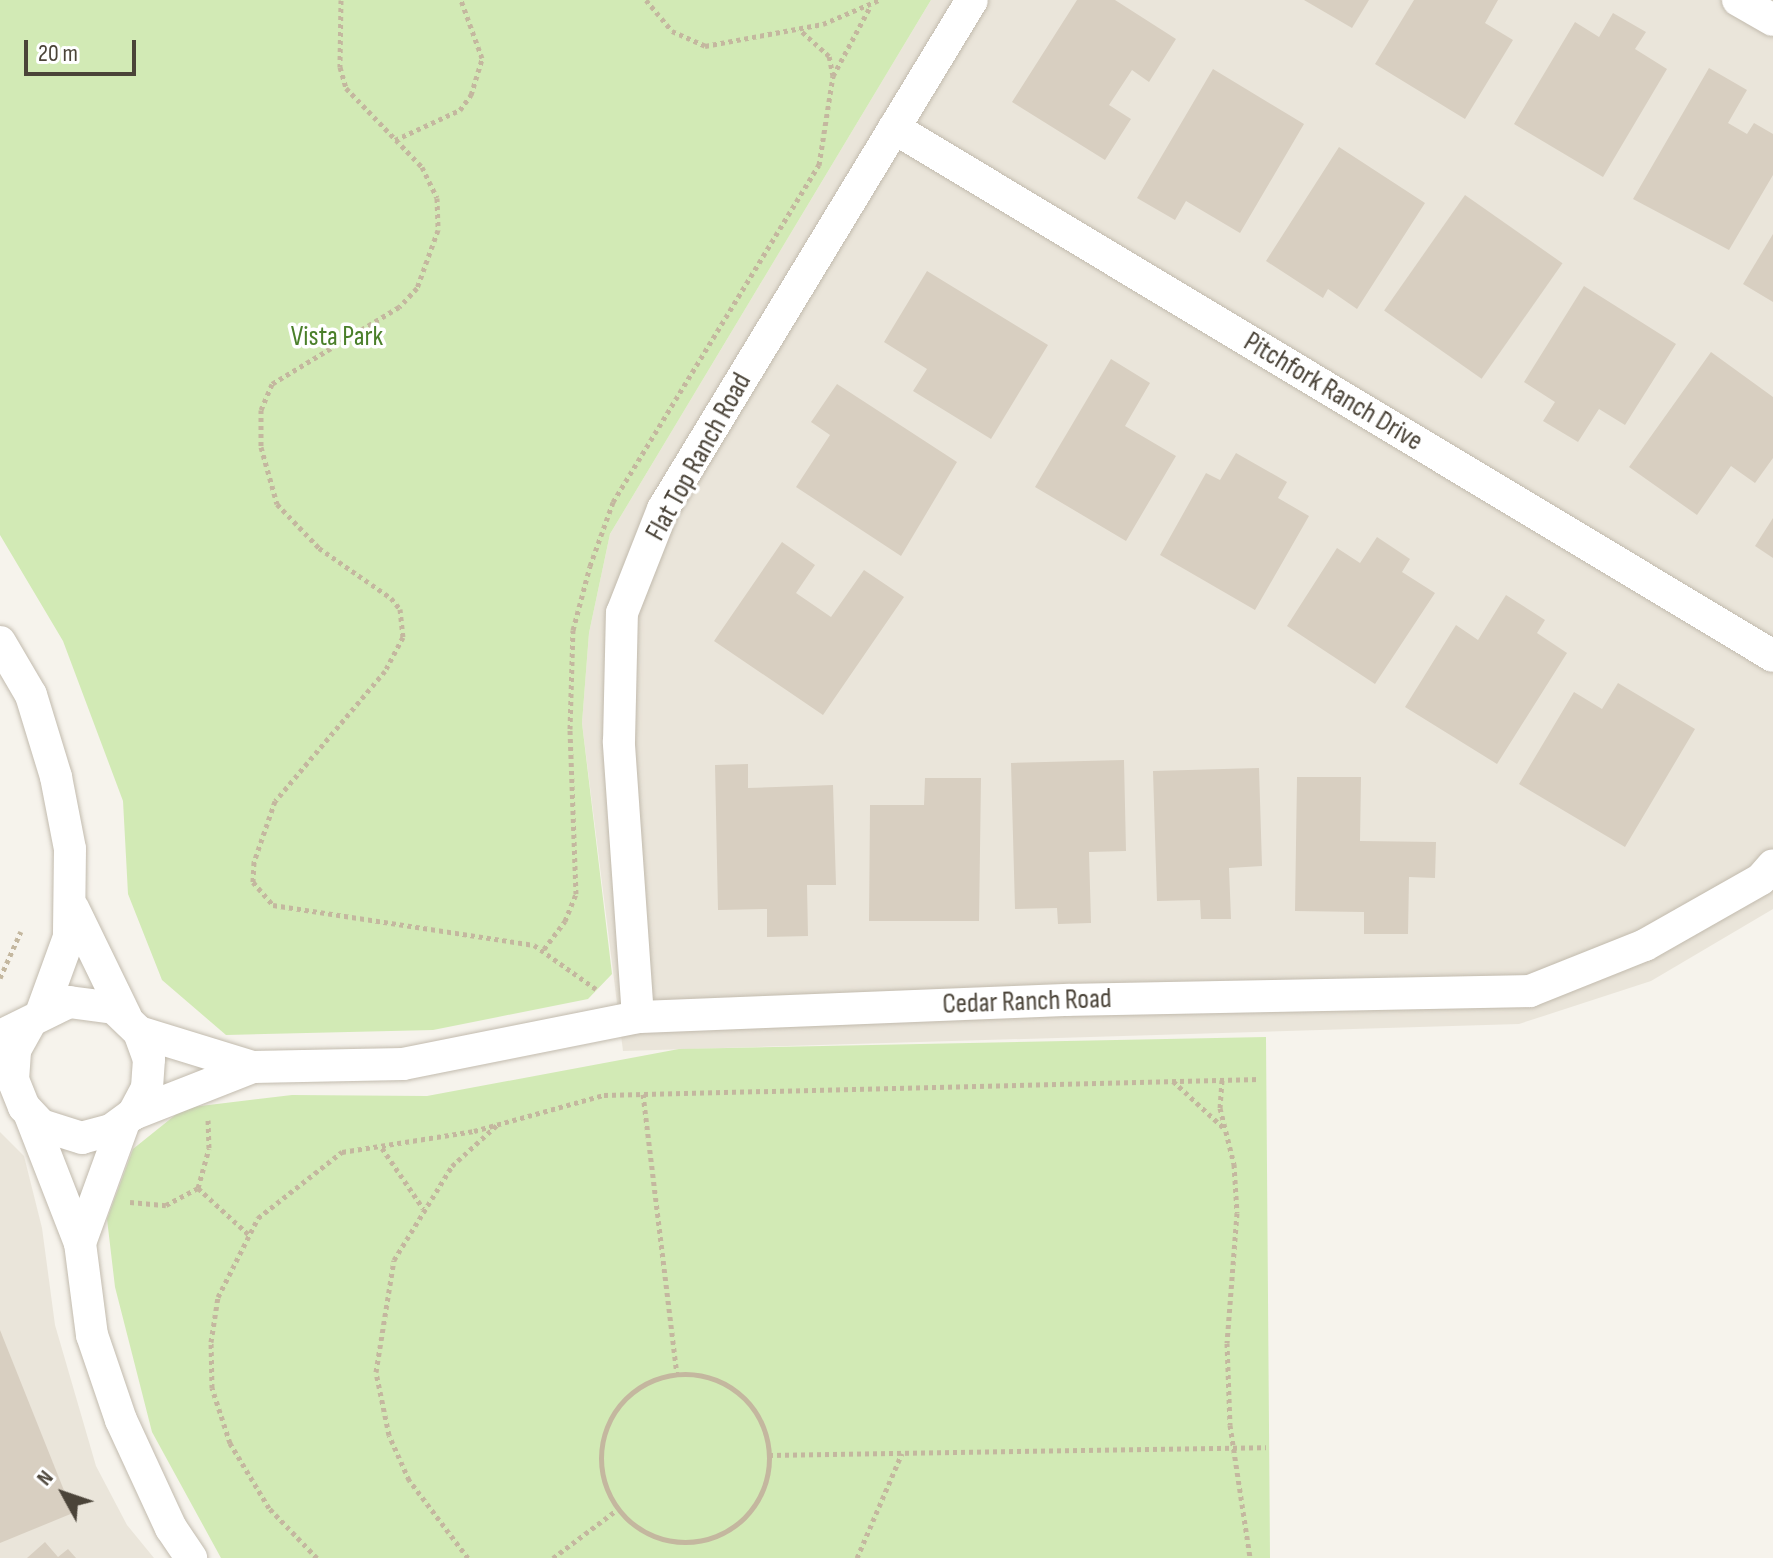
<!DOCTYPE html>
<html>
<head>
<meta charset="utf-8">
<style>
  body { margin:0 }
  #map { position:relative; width:1773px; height:1558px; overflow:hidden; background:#f6f3ec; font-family:"Sofia Sans Condensed",sans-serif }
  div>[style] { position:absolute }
  .residential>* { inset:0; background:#eae5da }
  .green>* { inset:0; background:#d2eab5 }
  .building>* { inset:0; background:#d8cfc1; transform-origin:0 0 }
  .path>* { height:5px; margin-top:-2.5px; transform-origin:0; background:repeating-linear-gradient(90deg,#c4b79f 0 4px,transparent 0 8px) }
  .path>.ring { margin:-2.5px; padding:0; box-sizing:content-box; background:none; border:5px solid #c4b79f; border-radius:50% }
  .roads { filter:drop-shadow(0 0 2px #c2bbae) drop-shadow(0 0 2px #c2bbae) }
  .minor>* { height:32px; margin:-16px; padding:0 16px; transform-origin:16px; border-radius:16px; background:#fff }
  span { translate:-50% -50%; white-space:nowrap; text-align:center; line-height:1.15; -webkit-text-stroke:7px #fff; paint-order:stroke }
  .park-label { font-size:28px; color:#4a7f2a }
  .street-label { font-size:28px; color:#4b4439 }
  .north { position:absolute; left:24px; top:1454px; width:80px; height:80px; -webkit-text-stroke:6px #fff; paint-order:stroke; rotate:310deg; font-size:22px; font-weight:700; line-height:32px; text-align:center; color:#4b4439 }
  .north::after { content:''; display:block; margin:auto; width:28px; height:36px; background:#4b4439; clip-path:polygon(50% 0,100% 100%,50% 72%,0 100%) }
  .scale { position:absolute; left:24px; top:40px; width:112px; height:36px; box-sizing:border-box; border:4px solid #4b4439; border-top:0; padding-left:10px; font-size:24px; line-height:28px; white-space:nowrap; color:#4b4439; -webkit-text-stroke:6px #fff; paint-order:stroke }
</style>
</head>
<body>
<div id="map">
  <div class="residential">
    <i style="clip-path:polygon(931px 0,1773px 0,1773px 909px,1651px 981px,1519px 1024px,623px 1051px,582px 723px,589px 633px,610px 534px)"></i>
    <i style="clip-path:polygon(0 1132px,24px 1156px,42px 1228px,55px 1325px,96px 1466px,127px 1525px,154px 1558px,0 1558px)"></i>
  </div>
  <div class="green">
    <i style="clip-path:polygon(0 0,931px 0,610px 534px,589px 633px,582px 723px,612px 974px,588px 999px,433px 1030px,226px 1035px,162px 980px,128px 894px,123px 801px,63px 641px,0 535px)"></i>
    <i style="clip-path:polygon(1266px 1037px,1270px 1558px,221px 1558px,152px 1432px,115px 1287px,107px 1219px,133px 1149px,184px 1108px,292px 1095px,427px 1096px,679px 1049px)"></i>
  </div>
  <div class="building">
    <i style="clip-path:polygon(1077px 0,1115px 0,1176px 39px,1149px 82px,1132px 70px,1109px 105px,1131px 119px,1105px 160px,1012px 102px)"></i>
    <i style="clip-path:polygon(1304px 0,1369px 0,1352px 28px)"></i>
    <i style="clip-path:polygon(1414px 0,1498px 0,1485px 23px,1513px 40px,1465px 119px,1375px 64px)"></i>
    <i style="clip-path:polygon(1613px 13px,1646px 32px,1635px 49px,1667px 69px,1603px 177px,1514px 124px,1575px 22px,1599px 37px)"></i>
    <i style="clip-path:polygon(1709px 68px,1747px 90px,1728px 123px,1747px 134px,1754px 123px,1773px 134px,1773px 175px,1729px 250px,1633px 199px)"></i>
    <i style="clip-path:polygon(1213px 69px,1304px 124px,1240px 233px,1186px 201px,1175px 220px,1137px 198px)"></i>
    <i style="clip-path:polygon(1339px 147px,1425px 203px,1357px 309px,1328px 289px,1323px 298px,1266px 261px)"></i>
    <i style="left:1465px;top:195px;width:119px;height:141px;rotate:35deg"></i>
    <i style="clip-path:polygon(1773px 234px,1773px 302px,1743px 284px)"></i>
    <i style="clip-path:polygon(927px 271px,1048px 345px,991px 439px,913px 391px,927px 369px,884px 342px)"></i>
    <i style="clip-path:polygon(1584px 286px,1676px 344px,1625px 425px,1599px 409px,1578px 442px,1543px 421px,1555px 402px,1524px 382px)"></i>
    <i style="clip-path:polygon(1711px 352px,1773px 397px,1773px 458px,1755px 483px,1731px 466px,1697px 515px,1629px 467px)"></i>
    <i style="clip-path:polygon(1111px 359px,1150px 383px,1125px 426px,1176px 456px,1126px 541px,1035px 487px)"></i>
    <i style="clip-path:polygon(837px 384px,957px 462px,901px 556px,796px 487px,830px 435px,811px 422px)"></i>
    <i style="clip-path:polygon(1236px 453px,1287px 482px,1278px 498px,1309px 516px,1255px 610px,1160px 555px,1206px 473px,1220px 480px)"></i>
    <i style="clip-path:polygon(1773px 518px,1773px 558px,1755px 546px)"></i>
    <i style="clip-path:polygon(1377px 537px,1410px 559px,1402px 572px,1435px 593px,1375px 684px,1287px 626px,1337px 548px,1360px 563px)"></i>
    <i style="clip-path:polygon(782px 542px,815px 565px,796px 593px,831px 617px,864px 570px,904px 597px,823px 715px,714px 641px)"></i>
    <i style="clip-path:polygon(1506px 595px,1545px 620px,1537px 633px,1567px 653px,1497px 764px,1405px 707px,1456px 625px,1478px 640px)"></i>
    <i style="clip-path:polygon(1618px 683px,1695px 729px,1625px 847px,1519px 784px,1574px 692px,1602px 709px)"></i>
    <i style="clip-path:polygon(1124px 760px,1126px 851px,1089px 852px,1091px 923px,1058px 924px,1057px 908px,1015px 909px,1011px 763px)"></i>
    <i style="clip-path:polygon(748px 764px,748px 788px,833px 785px,836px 885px,807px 885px,808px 936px,767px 937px,767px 909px,718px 910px,715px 765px)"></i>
    <i style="clip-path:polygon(1259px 768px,1262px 866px,1229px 868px,1231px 919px,1201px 919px,1200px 900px,1157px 901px,1153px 771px)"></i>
    <i style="clip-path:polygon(1297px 777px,1361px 777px,1360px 841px,1436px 842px,1435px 878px,1409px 877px,1408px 934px,1364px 934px,1364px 912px,1295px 911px)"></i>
    <i style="clip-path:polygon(925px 778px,981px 778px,979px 921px,869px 921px,870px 805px,924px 805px)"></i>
    <i style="clip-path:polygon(0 1330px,73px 1513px,0 1543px)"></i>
    <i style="clip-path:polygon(45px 1542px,58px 1557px,68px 1549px,76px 1558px,27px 1558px)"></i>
  </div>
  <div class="path">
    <i style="left:341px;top:0;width:67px;rotate:90.9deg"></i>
    <i style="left:340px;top:67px;width:22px;rotate:74deg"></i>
    <i style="left:346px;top:88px;width:110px;rotate:46.1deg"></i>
    <i style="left:422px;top:167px;width:34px;rotate:64deg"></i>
    <i style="left:437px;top:198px;width:32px;rotate:88deg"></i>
    <i style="left:438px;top:230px;width:62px;rotate:109.9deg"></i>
    <i style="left:417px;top:288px;width:26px;rotate:133deg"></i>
    <i style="left:399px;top:307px;width:149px;rotate:148.8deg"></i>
    <i style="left:272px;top:384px;width:28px;rotate:113deg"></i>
    <i style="left:261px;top:410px;width:37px;rotate:90deg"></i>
    <i style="left:261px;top:447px;width:59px;rotate:74.3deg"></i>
    <i style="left:277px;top:504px;width:61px;rotate:46.3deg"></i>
    <i style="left:319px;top:548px;width:88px;rotate:34.8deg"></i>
    <i style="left:391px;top:598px;width:14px;rotate:51deg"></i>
    <i style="left:400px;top:609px;width:28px;rotate:84deg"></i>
    <i style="left:403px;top:637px;width:38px;rotate:118deg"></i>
    <i style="left:385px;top:671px;width:170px;rotate:130.2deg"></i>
    <i style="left:275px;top:801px;width:65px;rotate:109deg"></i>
    <i style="left:254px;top:862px;width:20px;rotate:93deg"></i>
    <i style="left:253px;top:882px;width:30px;rotate:49deg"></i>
    <i style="left:273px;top:905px;width:264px;rotate:8.7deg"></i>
    <i style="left:534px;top:945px;width:76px;rotate:35.4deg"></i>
    <i style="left:646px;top:0;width:40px;rotate:50deg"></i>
    <i style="left:672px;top:31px;width:36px;rotate:24deg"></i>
    <i style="left:705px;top:46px;width:120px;rotate:-10.6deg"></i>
    <i style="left:823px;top:24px;width:61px;rotate:-23.2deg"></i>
    <i style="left:833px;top:76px;width:78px;rotate:-61.8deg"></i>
    <i style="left:395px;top:140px;width:72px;rotate:-24.8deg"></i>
    <i style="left:460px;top:110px;width:19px;rotate:-54deg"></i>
    <i style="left:471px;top:95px;width:39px;rotate:-73deg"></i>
    <i style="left:482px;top:58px;width:62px;rotate:-109.9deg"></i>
    <i style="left:544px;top:949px;width:35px;rotate:-53deg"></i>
    <i style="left:565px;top:921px;width:29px;rotate:-68deg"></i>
    <i style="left:576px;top:894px;width:165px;rotate:-92.1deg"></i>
    <i style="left:570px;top:729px;width:99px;rotate:-88.3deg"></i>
    <i style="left:573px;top:630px;width:66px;rotate:-75.1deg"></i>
    <i style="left:590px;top:566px;width:68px;rotate:-70.2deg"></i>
    <i style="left:613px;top:502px;width:395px;rotate:-58.6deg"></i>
    <i style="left:819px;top:165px;width:90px;rotate:-81.1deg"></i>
    <i style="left:833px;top:76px;width:20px;rotate:-101deg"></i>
    <i style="left:829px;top:56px;width:40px;rotate:-138deg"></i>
    <i style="left:0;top:978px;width:51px;rotate:-65.9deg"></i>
    <i style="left:1222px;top:1080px;width:28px;rotate:94deg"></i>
    <i style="left:1220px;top:1108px;width:58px;rotate:76deg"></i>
    <i style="left:1234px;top:1164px;width:49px;rotate:86.5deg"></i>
    <i style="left:1237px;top:1213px;width:130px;rotate:94.4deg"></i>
    <i style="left:1227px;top:1343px;width:82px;rotate:87.9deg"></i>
    <i style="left:1230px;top:1425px;width:134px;rotate:81.4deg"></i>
    <i style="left:1173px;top:1081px;width:69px;rotate:42.7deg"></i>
    <i style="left:643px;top:1094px;width:282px;rotate:83.1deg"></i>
    <i style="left:382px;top:1148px;width:73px;rotate:55.7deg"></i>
    <i style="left:198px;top:1188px;width:68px;rotate:42.6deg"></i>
    <i style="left:130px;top:1202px;width:36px;rotate:5deg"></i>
    <i style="left:166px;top:1205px;width:36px;rotate:-28deg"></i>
    <i style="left:198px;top:1188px;width:41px;rotate:-74.6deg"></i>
    <i style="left:209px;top:1148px;width:28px;rotate:-92deg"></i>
    <i class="ring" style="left:601px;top:1374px;width:163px;height:163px"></i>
    <i style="left:769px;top:1455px;width:497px;rotate:-0.9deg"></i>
    <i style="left:317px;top:1558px;width:69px;rotate:-133.8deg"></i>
    <i style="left:269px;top:1508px;width:76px;rotate:-121deg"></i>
    <i style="left:230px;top:1443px;width:58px;rotate:-108.1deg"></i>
    <i style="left:212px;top:1388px;width:46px;rotate:-91.2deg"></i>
    <i style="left:211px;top:1342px;width:46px;rotate:-81.2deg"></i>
    <i style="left:218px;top:1297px;width:89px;rotate:-63.1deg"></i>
    <i style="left:258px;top:1218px;width:107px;rotate:-38.2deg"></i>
    <i style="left:342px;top:1152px;width:134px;rotate:-9deg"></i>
    <i style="left:474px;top:1131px;width:135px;rotate:-15.5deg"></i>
    <i style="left:604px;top:1095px;width:656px;rotate:-1.4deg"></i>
    <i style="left:468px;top:1558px;width:98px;rotate:-127.1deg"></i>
    <i style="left:409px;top:1480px;width:49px;rotate:-114deg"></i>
    <i style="left:389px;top:1435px;width:64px;rotate:-101.7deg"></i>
    <i style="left:376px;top:1372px;width:113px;rotate:-80.9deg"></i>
    <i style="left:394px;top:1260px;width:110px;rotate:-58.3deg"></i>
    <i style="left:452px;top:1166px;width:61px;rotate:-42.3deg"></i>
    <i style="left:553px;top:1558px;width:81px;rotate:-37deg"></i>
    <i style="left:857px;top:1558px;width:114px;rotate:-66.8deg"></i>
  </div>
  <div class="roads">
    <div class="minor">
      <i style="left:1738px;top:0;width:40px;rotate:29.7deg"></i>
      <i style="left:894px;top:128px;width:1025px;rotate:30.99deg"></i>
      <i style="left:0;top:642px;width:61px;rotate:59.7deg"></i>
      <i style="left:31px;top:695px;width:86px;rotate:73deg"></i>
      <i style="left:56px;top:777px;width:73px;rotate:79deg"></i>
      <i style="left:70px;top:849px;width:88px;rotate:90.7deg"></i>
      <i style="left:69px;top:937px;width:82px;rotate:110deg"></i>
      <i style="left:73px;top:908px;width:121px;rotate:64.1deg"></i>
      <i style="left:638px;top:1017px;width:276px;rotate:-94deg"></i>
      <i style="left:619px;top:742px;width:129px;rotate:-88.7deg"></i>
      <i style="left:622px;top:613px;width:112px;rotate:-68.5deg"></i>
      <i style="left:663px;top:509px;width:595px;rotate:-58.74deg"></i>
      <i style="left:139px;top:1032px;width:119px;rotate:17.1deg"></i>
      <i style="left:0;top:1036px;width:77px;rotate:-26.2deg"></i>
      <i style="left:69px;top:1002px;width:45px;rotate:7.6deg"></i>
      <i style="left:114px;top:1008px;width:35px;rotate:44deg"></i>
      <i style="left:139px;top:1032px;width:29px;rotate:70deg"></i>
      <i style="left:149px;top:1059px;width:29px;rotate:94deg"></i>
      <i style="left:147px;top:1088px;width:30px;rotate:118deg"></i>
      <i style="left:133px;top:1114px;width:27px;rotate:144deg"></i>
      <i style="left:111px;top:1130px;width:30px;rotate:165deg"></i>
      <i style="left:82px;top:1138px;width:43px;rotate:-162.4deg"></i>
      <i style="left:41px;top:1125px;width:25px;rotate:-133deg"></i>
      <i style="left:24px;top:1107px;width:29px;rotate:-112deg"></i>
      <i style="left:13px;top:1080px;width:30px;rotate:-86deg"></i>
      <i style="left:15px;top:1050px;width:29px;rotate:-61deg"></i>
      <i style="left:133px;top:1114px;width:129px;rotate:-21.4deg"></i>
      <i style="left:253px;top:1067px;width:150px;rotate:-1.1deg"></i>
      <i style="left:403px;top:1064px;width:240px;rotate:-11.3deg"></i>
      <i style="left:638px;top:1017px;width:429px;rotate:-2.3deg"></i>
      <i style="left:1067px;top:1000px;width:463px;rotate:-1.1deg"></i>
      <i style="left:1530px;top:991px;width:124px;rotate:-21.8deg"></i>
      <i style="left:1645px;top:945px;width:133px;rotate:-29.6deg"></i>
      <i style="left:1761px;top:879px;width:18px;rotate:-49deg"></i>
      <i style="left:30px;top:1115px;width:137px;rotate:68.7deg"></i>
      <i style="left:80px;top:1243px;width:93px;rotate:82.6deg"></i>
      <i style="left:92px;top:1335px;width:90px;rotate:71.2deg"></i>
      <i style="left:121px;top:1420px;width:119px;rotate:65.2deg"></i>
      <i style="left:171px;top:1528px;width:36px;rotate:56deg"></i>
      <i style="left:80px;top:1243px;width:129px;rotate:-70deg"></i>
    </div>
  </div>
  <div class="park-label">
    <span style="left:337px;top:337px">Vista Park</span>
  </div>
  <div class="street-label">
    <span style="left:1333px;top:392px;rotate:31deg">Pitchfork Ranch Drive</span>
    <span style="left:699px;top:457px;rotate:-61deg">Flat Top Ranch Road</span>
    <span style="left:1027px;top:1002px;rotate:-2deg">Cedar Ranch Road</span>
  </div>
  <div class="north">N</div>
  <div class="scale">20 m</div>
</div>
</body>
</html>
